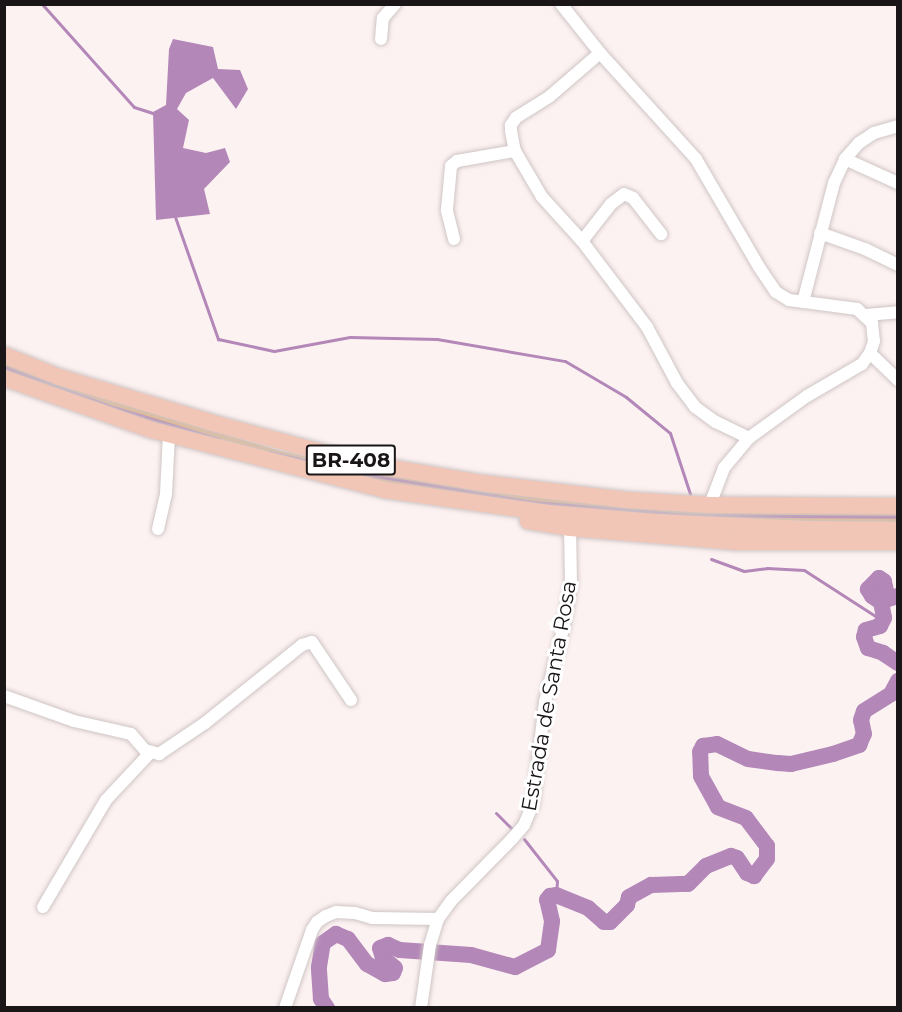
<!DOCTYPE html>
<html>
<head>
<meta charset="utf-8">
<style>
  body { margin:0 }
  #map { position:relative; width:902px; height:1012px; overflow:hidden; background:#fdf2f2; font-family:Montserrat,sans-serif }
  div>[style] { position:absolute }
  .green>* { inset:0; background:#e5b88b }
  .water>* { inset:0; background:#b387b8 }
  .stream>* { height:3px; margin:-1.5px; padding:0 1.5px; transform-origin:1.5px; border-radius:1.5px; background:#b387b8 }
  .river>* { height:16px; margin:-8px; padding:0 8px; transform-origin:8px; border-radius:8px; background:#b387b8 }
  .roads { filter:drop-shadow(0 0 2px #cfc5c5) drop-shadow(0 0 2px #cfc5c5) }
  .minor>* { height:12px; margin:-6px; padding:0 6px; transform-origin:6px; border-radius:6px; background:#fff }
  .highway>* { height:16px; margin:-8px; padding:0 8px; transform-origin:8px; border-radius:8px; background:#f1c6b7 }
  span { translate:-50% -50%; white-space:nowrap; text-align:center; line-height:1.15; -webkit-text-stroke:6px #fff; paint-order:stroke }
  .shield-label span { padding:2px 4px; background:#fff; border:2px solid; border-radius:4px; -webkit-text-stroke-width:0 }
  .shield-label { font-size:20px; color:#1a1617; font-weight:700 }
  .street-label { font-size:21px; color:#1a1617 }
  .frame { position:absolute; inset:0; border:6px solid #1a1617; pointer-events:none }
</style>
</head>
<body>
<div id="map">
  <div class="green">
    <i style="clip-path:polygon(4px 361px,107px 399px,277px 450px,355px 468px,485px 492px,688px 511px,897px 514px,897px 524px,602px 514px,381px 482px,177px 432px,5px 371px)"></i>
  </div>
  <div class="water">
    <i style="clip-path:polygon(173px 39px,213px 47px,218px 69px,240px 70px,248px 89px,236px 109px,213px 78px,186px 93px,177px 109px,189px 120px,183px 148px,206px 153px,225px 148px,230px 162px,204px 189px,210px 214px,156px 220px,153px 112px,166px 105px,169px 49px)"></i>
  </div>
  <div class="stream">
    <i style="left:42px;top:4px;width:138px;rotate:48.2deg"></i>
    <i style="left:134px;top:107px;width:22px;rotate:18deg"></i>
    <i style="left:174px;top:214px;width:133px;rotate:70.6deg"></i>
    <i style="left:218px;top:339px;width:57px;rotate:12.1deg"></i>
    <i style="left:274px;top:351px;width:77px;rotate:-10.4deg"></i>
    <i style="left:350px;top:337px;width:87px;rotate:1.3deg"></i>
    <i style="left:437px;top:339px;width:130px;rotate:9.8deg"></i>
    <i style="left:565px;top:361px;width:71px;rotate:30.5deg"></i>
    <i style="left:626px;top:397px;width:57px;rotate:39.3deg"></i>
    <i style="left:670px;top:433px;width:64px;rotate:71.8deg"></i>
    <i style="left:4px;top:367px;width:116px;rotate:20.2deg"></i>
    <i style="left:113px;top:407px;width:111px;rotate:16.8deg"></i>
    <i style="left:269px;top:452px;width:109px;rotate:12.8deg"></i>
    <i style="left:375px;top:476px;width:160px;rotate:9.3deg"></i>
    <i style="left:533px;top:502px;width:156px;rotate:4.8deg"></i>
    <i style="left:688px;top:515px;width:210px;rotate:0.5deg"></i>
    <i style="left:711px;top:559px;width:35px;rotate:20deg"></i>
    <i style="left:744px;top:571px;width:23px;rotate:-7deg"></i>
    <i style="left:767px;top:568px;width:37px;rotate:3deg"></i>
    <i style="left:804px;top:570px;width:94px;rotate:32.8deg"></i>
    <i style="left:496px;top:813px;width:21px;rotate:45deg"></i>
    <i style="left:524px;top:839px;width:53px;rotate:51.8deg"></i>
    <i style="left:557px;top:881px;width:14px;rotate:94deg"></i>
  </div>
  <div class="river">
    <i style="left:898px;top:596px;width:10px;rotate:163deg"></i>
    <i style="left:888px;top:599px;width:18px;rotate:-103deg"></i>
    <i style="left:884px;top:581px;width:6px;rotate:-149deg"></i>
    <i style="left:879px;top:578px;width:16px;rotate:135deg"></i>
    <i style="left:868px;top:589px;width:8px;rotate:60deg"></i>
    <i style="left:872px;top:596px;width:11px;rotate:34deg"></i>
    <i style="left:881px;top:602px;width:16px;rotate:79deg"></i>
    <i style="left:884px;top:618px;width:9px;rotate:117deg"></i>
    <i style="left:880px;top:626px;width:15px;rotate:164deg"></i>
    <i style="left:866px;top:630px;width:7px;rotate:106deg"></i>
    <i style="left:864px;top:637px;width:12px;rotate:70deg"></i>
    <i style="left:868px;top:648px;width:16px;rotate:18deg"></i>
    <i style="left:883px;top:653px;width:18px;rotate:34deg"></i>
    <i style="left:327px;top:1008px;width:11px;rotate:-124deg"></i>
    <i style="left:321px;top:999px;width:32px;rotate:-94deg"></i>
    <i style="left:319px;top:967px;width:24px;rotate:-81deg"></i>
    <i style="left:323px;top:943px;width:16px;rotate:-35deg"></i>
    <i style="left:336px;top:934px;width:13px;rotate:23deg"></i>
    <i style="left:348px;top:939px;width:31px;rotate:53deg"></i>
    <i style="left:367px;top:964px;width:21px;rotate:29deg"></i>
    <i style="left:385px;top:974px;width:8px;rotate:-7deg"></i>
    <i style="left:393px;top:973px;width:5px;rotate:-68deg"></i>
    <i style="left:395px;top:968px;width:16px;rotate:-140deg"></i>
    <i style="left:383px;top:958px;width:10px;rotate:-107deg"></i>
    <i style="left:380px;top:948px;width:9px;rotate:-21deg"></i>
    <i style="left:388px;top:945px;width:13px;rotate:23deg"></i>
    <i style="left:400px;top:950px;width:71px;rotate:4deg"></i>
    <i style="left:471px;top:955px;width:46px;rotate:15.3deg"></i>
    <i style="left:515px;top:967px;width:37px;rotate:-27deg"></i>
    <i style="left:548px;top:950px;width:29px;rotate:-82deg"></i>
    <i style="left:552px;top:921px;width:22px;rotate:-103deg"></i>
    <i style="left:547px;top:900px;width:5px;rotate:-53deg"></i>
    <i style="left:550px;top:896px;width:6px;rotate:-9deg"></i>
    <i style="left:556px;top:895px;width:35px;rotate:22deg"></i>
    <i style="left:588px;top:908px;width:21px;rotate:41deg"></i>
    <i style="left:604px;top:922px;width:6px"></i>
    <i style="left:610px;top:922px;width:24px;rotate:-45deg"></i>
    <i style="left:627px;top:905px;width:8px;rotate:-76deg"></i>
    <i style="left:629px;top:897px;width:25px;rotate:-29deg"></i>
    <i style="left:651px;top:885px;width:37px;rotate:-2deg"></i>
    <i style="left:688px;top:884px;width:25px;rotate:-45deg"></i>
    <i style="left:706px;top:866px;width:27px;rotate:-22deg"></i>
    <i style="left:731px;top:856px;width:6px;rotate:18deg"></i>
    <i style="left:737px;top:858px;width:18px;rotate:56deg"></i>
    <i style="left:747px;top:873px;width:8px;rotate:23deg"></i>
    <i style="left:754px;top:876px;width:21px;rotate:-53deg"></i>
    <i style="left:767px;top:859px;width:13px;rotate:-90deg"></i>
    <i style="left:767px;top:846px;width:35px;rotate:-127deg"></i>
    <i style="left:746px;top:818px;width:30px;rotate:-159deg"></i>
    <i style="left:718px;top:807px;width:35px;rotate:-119deg"></i>
    <i style="left:701px;top:776px;width:24px;rotate:-92deg"></i>
    <i style="left:700px;top:752px;width:7px;rotate:-63deg"></i>
    <i style="left:703px;top:746px;width:14px;rotate:-8deg"></i>
    <i style="left:717px;top:744px;width:34px;rotate:26deg"></i>
    <i style="left:748px;top:759px;width:30px;rotate:8deg"></i>
    <i style="left:778px;top:763px;width:13px;rotate:4deg"></i>
    <i style="left:791px;top:764px;width:43px;rotate:-13.4deg"></i>
    <i style="left:833px;top:754px;width:28px;rotate:-19deg"></i>
    <i style="left:859px;top:745px;width:12px;rotate:-66deg"></i>
    <i style="left:864px;top:734px;width:14px;rotate:-102deg"></i>
    <i style="left:861px;top:720px;width:9px;rotate:-72deg"></i>
    <i style="left:864px;top:711px;width:32px;rotate:-32deg"></i>
    <i style="left:891px;top:694px;width:15px;rotate:-62deg"></i>
  </div>
  <div class="roads">
    <div class="minor">
      <i style="left:561px;top:4px;width:63px;rotate:51.5deg"></i>
      <i style="left:600px;top:53px;width:143px;rotate:47.8deg"></i>
      <i style="left:696px;top:159px;width:125px;rotate:59.7deg"></i>
      <i style="left:759px;top:267px;width:30px;rotate:56deg"></i>
      <i style="left:776px;top:292px;width:15px;rotate:32deg"></i>
      <i style="left:789px;top:300px;width:69px;rotate:7.5deg"></i>
      <i style="left:857px;top:309px;width:21px;rotate:43deg"></i>
      <i style="left:872px;top:323px;width:18px;rotate:84deg"></i>
      <i style="left:874px;top:341px;width:13px;rotate:108deg"></i>
      <i style="left:870px;top:353px;width:14px;rotate:126deg"></i>
      <i style="left:862px;top:364px;width:64px;rotate:149.8deg"></i>
      <i style="left:807px;top:396px;width:72px;rotate:144.1deg"></i>
      <i style="left:749px;top:438px;width:39px;rotate:130deg"></i>
      <i style="left:724px;top:468px;width:40px;rotate:111deg"></i>
      <i style="left:381px;top:39px;width:21px;rotate:-85deg"></i>
      <i style="left:383px;top:18px;width:18px;rotate:-49deg"></i>
      <i style="left:600px;top:53px;width:67px;rotate:139.2deg"></i>
      <i style="left:549px;top:97px;width:39px;rotate:148deg"></i>
      <i style="left:516px;top:118px;width:9px;rotate:126deg"></i>
      <i style="left:511px;top:125px;width:6px;rotate:90deg"></i>
      <i style="left:511px;top:131px;width:20px;rotate:79deg"></i>
      <i style="left:515px;top:151px;width:53px;rotate:59.6deg"></i>
      <i style="left:542px;top:197px;width:59px;rotate:47.7deg"></i>
      <i style="left:582px;top:241px;width:108px;rotate:52.9deg"></i>
      <i style="left:647px;top:327px;width:64px;rotate:61.8deg"></i>
      <i style="left:677px;top:383px;width:30px;rotate:53deg"></i>
      <i style="left:695px;top:407px;width:26px;rotate:36deg"></i>
      <i style="left:716px;top:422px;width:37px;rotate:26deg"></i>
      <i style="left:845px;top:159px;width:58px;rotate:24.4deg"></i>
      <i style="left:820px;top:233px;width:48px;rotate:19.6deg"></i>
      <i style="left:865px;top:249px;width:37px;rotate:26deg"></i>
      <i style="left:454px;top:239px;width:30px;rotate:-104deg"></i>
      <i style="left:447px;top:210px;width:44px;rotate:-84.8deg"></i>
      <i style="left:451px;top:166px;width:8px;rotate:-40deg"></i>
      <i style="left:457px;top:161px;width:59px;rotate:-9.8deg"></i>
      <i style="left:582px;top:241px;width:47px;rotate:-51.9deg"></i>
      <i style="left:611px;top:204px;width:16px;rotate:-38deg"></i>
      <i style="left:624px;top:194px;width:10px;rotate:24deg"></i>
      <i style="left:633px;top:198px;width:46px;rotate:52.1deg"></i>
      <i style="left:803px;top:302px;width:123px;rotate:-75.4deg"></i>
      <i style="left:834px;top:183px;width:26px;rotate:-65deg"></i>
      <i style="left:845px;top:159px;width:21px;rotate:-49deg"></i>
      <i style="left:859px;top:143px;width:18px;rotate:-34deg"></i>
      <i style="left:874px;top:133px;width:25px;rotate:-16deg"></i>
      <i style="left:866px;top:315px;width:32px;rotate:-5deg"></i>
      <i style="left:870px;top:353px;width:39px;rotate:44deg"></i>
      <i style="left:158px;top:529px;width:36px;rotate:-77deg"></i>
      <i style="left:166px;top:494px;width:59px;rotate:-87.1deg"></i>
      <i style="left:4px;top:696px;width:74px;rotate:19.7deg"></i>
      <i style="left:74px;top:721px;width:58px;rotate:12.8deg"></i>
      <i style="left:131px;top:734px;width:21px;rotate:49deg"></i>
      <i style="left:145px;top:750px;width:15px;rotate:16deg"></i>
      <i style="left:159px;top:754px;width:55px;rotate:-34deg"></i>
      <i style="left:205px;top:723px;width:124px;rotate:-38.8deg"></i>
      <i style="left:302px;top:645px;width:10px;rotate:-17deg"></i>
      <i style="left:312px;top:642px;width:70px;rotate:56.1deg"></i>
      <i style="left:43px;top:907px;width:124px;rotate:-59.5deg"></i>
      <i style="left:106px;top:800px;width:64px;rotate:-46.9deg"></i>
      <i style="left:285px;top:1008px;width:83px;rotate:-70.9deg"></i>
      <i style="left:312px;top:930px;width:9px;rotate:-58deg"></i>
      <i style="left:317px;top:922px;width:11px;rotate:-34deg"></i>
      <i style="left:326px;top:916px;width:11px;rotate:-22deg"></i>
      <i style="left:336px;top:912px;width:19px;rotate:3deg"></i>
      <i style="left:355px;top:913px;width:18px;rotate:16deg"></i>
      <i style="left:372px;top:918px;width:66px;rotate:0.9deg"></i>
      <i style="left:421px;top:1008px;width:64px;rotate:-81.9deg"></i>
      <i style="left:430px;top:945px;width:27px;rotate:-73deg"></i>
      <i style="left:438px;top:919px;width:22px;rotate:-54deg"></i>
      <i style="left:451px;top:901px;width:87px;rotate:-45.5deg"></i>
      <i style="left:512px;top:839px;width:18px;rotate:-49deg"></i>
      <i style="left:524px;top:825px;width:23px;rotate:-67deg"></i>
      <i style="left:533px;top:804px;width:103px;rotate:-83.3deg"></i>
      <i style="left:545px;top:702px;width:79px;rotate:-76.1deg"></i>
      <i style="left:564px;top:625px;width:43px;rotate:-80.5deg"></i>
      <i style="left:571px;top:583px;width:55px;rotate:-91deg"></i>
    </div>
    <div class="highway">
      <i style="left:4px;top:355px;width:59px;rotate:21.8deg"></i>
      <i style="left:59px;top:377px;width:161px;rotate:16.6deg"></i>
      <i style="left:213px;top:423px;width:154px;rotate:15deg"></i>
      <i style="left:362px;top:463px;width:122px;rotate:9.5deg"></i>
      <i style="left:482px;top:483px;width:146px;rotate:6.7deg"></i>
      <i style="left:627px;top:500px;width:83px;rotate:3.4deg"></i>
      <i style="left:710px;top:505px;width:188px;rotate:0.3deg"></i>
      <i style="left:4px;top:378px;width:157px;rotate:19.4deg"></i>
      <i style="left:152px;top:430px;width:241px;rotate:14.4deg"></i>
      <i style="left:385px;top:490px;width:165px;rotate:8deg"></i>
      <i style="left:548px;top:513px;width:108px;rotate:4.8deg"></i>
      <i style="left:656px;top:522px;width:149px;rotate:2.7deg"></i>
      <i style="left:805px;top:529px;width:93px;rotate:0.6deg"></i>
      <i style="left:528px;top:521px;width:43px;rotate:9.5deg"></i>
      <i style="left:570px;top:528px;width:167px;rotate:4.8deg"></i>
      <i style="left:736px;top:542px;width:162px"></i>
    </div>
  </div>
  <div class="shield-label">
    <span style="left:351px;top:460px">BR-408</span>
  </div>
  <div class="street-label">
    <span style="left:549px;top:696px;rotate:-80deg">Estrada de Santa Rosa</span>
  </div>
  <div class="frame"></div>
</div>
</body>
</html>
